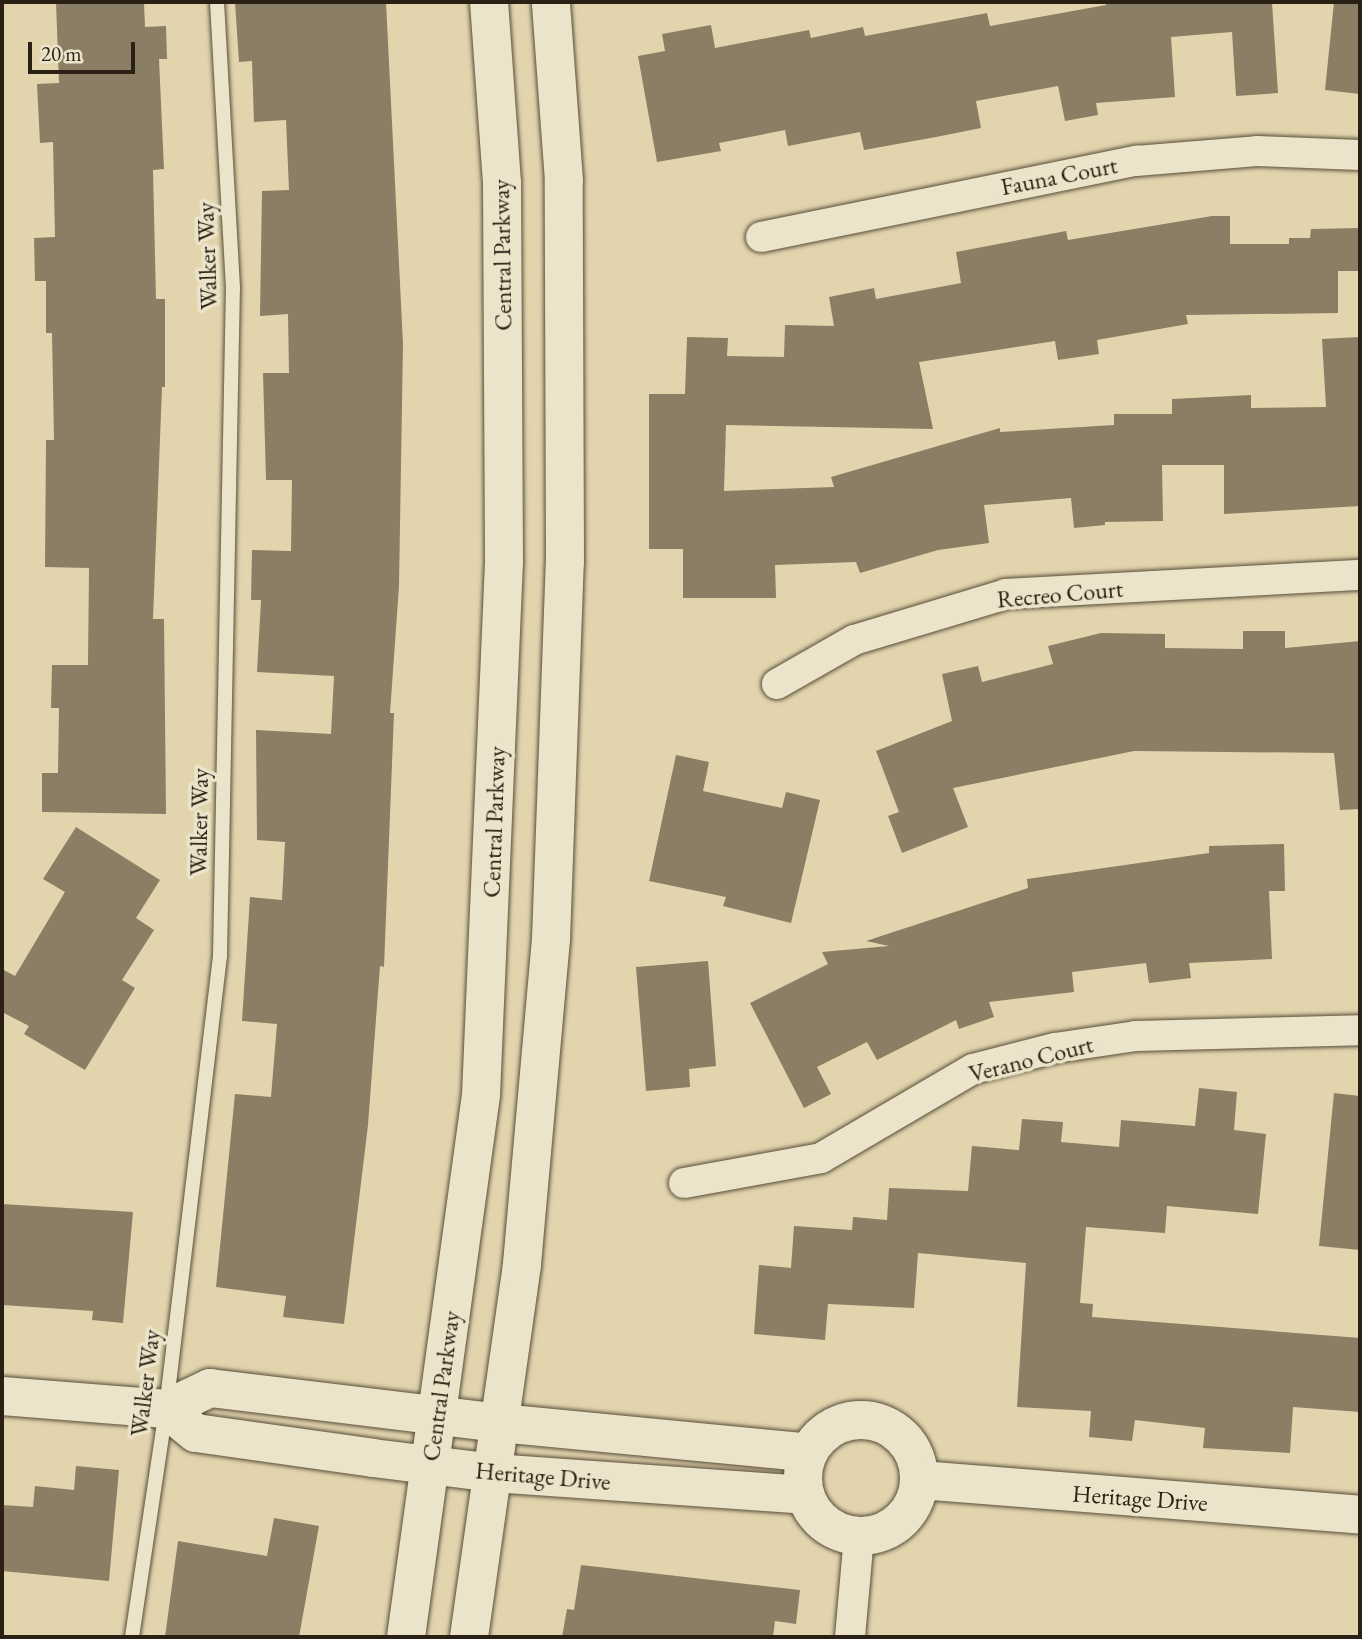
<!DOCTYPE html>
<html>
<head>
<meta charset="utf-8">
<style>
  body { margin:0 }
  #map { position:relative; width:1362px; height:1639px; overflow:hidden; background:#e2d5ae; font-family:"EB Garamond",serif }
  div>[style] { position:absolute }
  .building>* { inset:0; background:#8a7e64 }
  .roads { filter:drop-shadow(0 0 2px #594d3a) drop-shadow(0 0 2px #594d3a) }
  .lane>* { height:14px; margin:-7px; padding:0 7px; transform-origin:7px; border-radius:7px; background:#ece4ca }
  .street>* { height:30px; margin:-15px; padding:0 15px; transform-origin:15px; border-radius:15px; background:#ece4ca }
  .secondary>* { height:38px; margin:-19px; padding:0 19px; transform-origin:19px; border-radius:19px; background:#ece4ca }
  .secondary>.ring { margin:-19px; padding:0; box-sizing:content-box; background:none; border:38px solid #ece4ca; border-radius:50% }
  span { translate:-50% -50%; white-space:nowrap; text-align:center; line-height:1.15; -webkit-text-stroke:7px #ece4ca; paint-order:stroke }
  .street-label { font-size:24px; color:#2b2014 }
  .frame { position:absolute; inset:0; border:4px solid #2b2014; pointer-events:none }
  .scale { position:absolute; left:28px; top:42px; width:107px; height:32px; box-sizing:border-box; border:4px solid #2b2014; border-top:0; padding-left:9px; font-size:21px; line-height:24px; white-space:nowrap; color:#2b2014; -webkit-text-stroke:5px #ece4ca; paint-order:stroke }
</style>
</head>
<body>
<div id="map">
  <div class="building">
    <i style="clip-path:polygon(56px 2px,144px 2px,145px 27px,166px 26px,167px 59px,159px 59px,164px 169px,153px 170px,156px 299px,165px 299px,165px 387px,162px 387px,153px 619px,164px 619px,166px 814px,42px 812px,42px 773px,58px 773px,59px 708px,51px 708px,52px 665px,88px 665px,89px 568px,45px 567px,46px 440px,54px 440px,52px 333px,46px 333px,46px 281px,35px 281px,34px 238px,55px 237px,53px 142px,40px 143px,37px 84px,59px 83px)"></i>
    <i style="clip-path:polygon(235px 2px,386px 2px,403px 344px,399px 586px,390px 713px,394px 713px,384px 967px,380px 966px,368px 1125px,344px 1324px,283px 1317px,286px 1296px,216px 1287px,235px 1094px,271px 1097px,277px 1024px,242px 1021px,250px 897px,282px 900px,285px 842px,257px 840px,256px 730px,331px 734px,334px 676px,257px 672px,261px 600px,251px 600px,252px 550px,291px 551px,292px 480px,266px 480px,263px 373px,289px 373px,288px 314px,260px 316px,262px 191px,289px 190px,286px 120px,254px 122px,252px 61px,239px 62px)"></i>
    <i style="clip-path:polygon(1106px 2px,1272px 2px,1278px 93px,1236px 96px,1232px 32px,1171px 37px,1175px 97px,1096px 103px,1098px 115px,1065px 121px,1058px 86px,976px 101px,981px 128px,936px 137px,864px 150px,860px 132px,788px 146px,785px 130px,719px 143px,721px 151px,657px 162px,638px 56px,665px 51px,662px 34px,711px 25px,715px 48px,809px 30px,811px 38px,863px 27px,865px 36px,987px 13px,990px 26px,1106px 5px)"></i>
    <i style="clip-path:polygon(1334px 2px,1360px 2px,1360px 94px,1325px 90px)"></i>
    <i style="clip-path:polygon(1212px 216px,1230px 216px,1230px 244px,1289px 244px,1289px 238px,1310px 238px,1311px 229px,1360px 228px,1360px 271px,1338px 271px,1338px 313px,1186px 315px,1188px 324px,1097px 340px,1099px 354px,1058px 360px,1055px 341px,919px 362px,933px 429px,726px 425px,724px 491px,834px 487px,831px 477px,1000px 428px,1000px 432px,1114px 425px,1114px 414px,1172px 414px,1172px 399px,1251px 395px,1251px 408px,1326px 407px,1322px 339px,1360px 337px,1360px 506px,1224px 514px,1224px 465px,1162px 465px,1163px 521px,1105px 522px,1105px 525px,1074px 528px,1071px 498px,984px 505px,989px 543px,938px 550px,860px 573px,856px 562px,775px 565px,776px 598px,683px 598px,683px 549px,649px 549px,649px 394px,685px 394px,687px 337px,728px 338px,727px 356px,784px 357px,785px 325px,834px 326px,829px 297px,874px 288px,876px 299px,961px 283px,956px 252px,1066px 231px,1068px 240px)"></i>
    <i style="clip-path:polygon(1243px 631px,1285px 631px,1285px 648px,1360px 641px,1360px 809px,1340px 810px,1334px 753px,1134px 751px,953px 788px,968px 827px,902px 853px,888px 816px,899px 812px,876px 751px,952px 721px,942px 674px,978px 666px,982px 682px,1053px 664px,1048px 646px,1101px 633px,1165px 634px,1165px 648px,1243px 649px)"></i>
    <i style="clip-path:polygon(676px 755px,709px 762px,703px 791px,782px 808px,786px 792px,820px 800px,791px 923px,723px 906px,726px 897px,649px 881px)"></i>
    <i style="clip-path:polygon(76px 827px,160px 880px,136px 918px,154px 930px,122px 980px,135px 988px,85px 1070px,24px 1034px,29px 1026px,2px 1012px,2px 969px,15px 976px,65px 892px,43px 879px)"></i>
    <i style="clip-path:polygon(1284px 844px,1285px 891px,1269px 891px,1272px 959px,1189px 963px,1191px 978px,1149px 983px,1146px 963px,1072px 972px,1074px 992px,989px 1002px,994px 1017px,959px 1029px,956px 1020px,877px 1060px,867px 1042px,817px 1067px,831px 1094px,804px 1108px,750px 1003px,828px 964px,822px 952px,889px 946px,866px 941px,1028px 888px,1027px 879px,1209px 853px,1209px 846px)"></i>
    <i style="clip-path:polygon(708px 961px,716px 1066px,689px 1069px,690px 1087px,646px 1091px,636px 967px)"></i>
    <i style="clip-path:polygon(1199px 1088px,1237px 1092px,1234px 1130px,1266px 1134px,1258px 1214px,1167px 1206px,1165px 1233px,1086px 1227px,1080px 1303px,1093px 1304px,1092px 1317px,1360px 1338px,1360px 1412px,1293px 1407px,1290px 1453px,1203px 1448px,1205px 1428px,1135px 1420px,1132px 1441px,1089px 1437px,1091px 1411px,1017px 1407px,1026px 1263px,918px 1253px,914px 1308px,828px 1304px,825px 1340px,754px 1334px,759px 1265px,791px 1268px,794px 1226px,852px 1230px,853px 1217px,887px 1220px,889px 1188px,968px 1191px,972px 1146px,1019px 1150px,1022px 1119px,1063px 1122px,1061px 1142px,1119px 1147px,1121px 1120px,1195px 1126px)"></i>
    <i style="clip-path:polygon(1334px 1093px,1360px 1096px,1360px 1250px,1319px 1246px)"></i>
    <i style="clip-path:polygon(2px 1204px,133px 1212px,123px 1323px,92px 1320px,93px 1311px,2px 1305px)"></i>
    <i style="clip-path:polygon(76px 1466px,119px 1470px,109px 1581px,2px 1571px,2px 1505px,33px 1507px,35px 1486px,74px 1490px)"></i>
    <i style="clip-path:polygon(274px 1518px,319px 1526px,299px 1637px,165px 1637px,178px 1541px,267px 1556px)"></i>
    <i style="clip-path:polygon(581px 1565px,800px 1590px,796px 1624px,775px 1621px,773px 1637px,562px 1637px,567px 1609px,574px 1610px)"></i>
  </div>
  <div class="roads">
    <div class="lane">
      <i style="left:132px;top:1637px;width:231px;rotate:-81.5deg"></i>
      <i style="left:166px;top:1409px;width:456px;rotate:-83.2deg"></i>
      <i style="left:220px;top:956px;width:668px;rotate:-88.89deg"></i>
      <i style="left:233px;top:288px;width:286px;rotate:-93.2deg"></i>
    </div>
    <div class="street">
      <i style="left:761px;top:237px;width:383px;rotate:-11.5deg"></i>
      <i style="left:1136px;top:161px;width:121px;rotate:-4.7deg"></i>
      <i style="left:1257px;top:151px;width:103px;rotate:2.2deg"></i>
      <i style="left:777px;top:684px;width:89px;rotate:-29.7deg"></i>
      <i style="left:854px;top:640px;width:159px;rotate:-16.8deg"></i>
      <i style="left:1006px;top:594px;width:355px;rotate:-3.1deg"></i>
      <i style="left:684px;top:1183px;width:139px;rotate:-10.3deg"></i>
      <i style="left:821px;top:1158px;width:176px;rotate:-30.4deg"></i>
      <i style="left:973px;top:1069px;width:85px;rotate:-14.4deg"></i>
      <i style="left:1055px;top:1048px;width:82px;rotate:-8.4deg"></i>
      <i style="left:1136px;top:1036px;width:224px;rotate:-1.5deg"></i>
      <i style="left:850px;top:1637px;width:100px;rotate:-84.9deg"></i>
    </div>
    <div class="secondary">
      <i style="left:2px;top:1396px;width:165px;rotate:4.5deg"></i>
      <i style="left:166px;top:1409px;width:49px;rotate:-25.5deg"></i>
      <i style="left:210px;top:1388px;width:292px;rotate:6.9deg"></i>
      <i style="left:500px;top:1423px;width:310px;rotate:5.5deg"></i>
      <i style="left:166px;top:1409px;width:38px;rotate:39deg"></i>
      <i style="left:196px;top:1433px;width:179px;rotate:8deg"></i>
      <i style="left:373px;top:1458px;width:121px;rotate:7.1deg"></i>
      <i style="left:493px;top:1473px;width:313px;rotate:4deg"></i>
      <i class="ring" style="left:803px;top:1420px;width:78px;height:78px"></i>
      <i style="left:920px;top:1480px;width:441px;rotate:4.5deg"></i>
      <i style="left:406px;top:1637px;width:547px;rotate:-82.12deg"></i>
      <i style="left:481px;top:1095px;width:533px;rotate:-87.53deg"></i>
      <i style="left:504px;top:562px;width:379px;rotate:-90.3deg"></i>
      <i style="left:502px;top:183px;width:181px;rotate:-94.1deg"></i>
      <i style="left:469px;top:1637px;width:377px;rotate:-81.9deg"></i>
      <i style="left:522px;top:1264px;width:326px;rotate:-84.9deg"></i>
      <i style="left:551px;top:939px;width:377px;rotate:-87.9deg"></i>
      <i style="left:565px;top:562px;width:381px;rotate:-90.2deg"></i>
      <i style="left:564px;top:181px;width:179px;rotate:-94.2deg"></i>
    </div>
  </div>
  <div class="street-label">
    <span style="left:1059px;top:176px;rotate:-11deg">Fauna Court</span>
    <span style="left:502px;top:255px;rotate:-91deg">Central Parkway</span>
    <span style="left:207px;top:256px;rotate:-92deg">Walker Way</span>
    <span style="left:1060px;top:594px;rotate:-5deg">Recreo Court</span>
    <span style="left:199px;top:822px;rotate:-89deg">Walker Way</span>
    <span style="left:494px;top:822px;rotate:-88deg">Central Parkway</span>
    <span style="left:1031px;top:1059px;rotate:-14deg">Verano Court</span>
    <span style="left:145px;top:1383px;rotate:-83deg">Walker Way</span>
    <span style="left:441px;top:1386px;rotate:-82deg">Central Parkway</span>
    <span style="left:543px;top:1476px;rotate:5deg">Heritage Drive</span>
    <span style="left:1140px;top:1498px;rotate:4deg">Heritage Drive</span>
  </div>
  <div class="frame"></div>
  <div class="scale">20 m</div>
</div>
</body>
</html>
